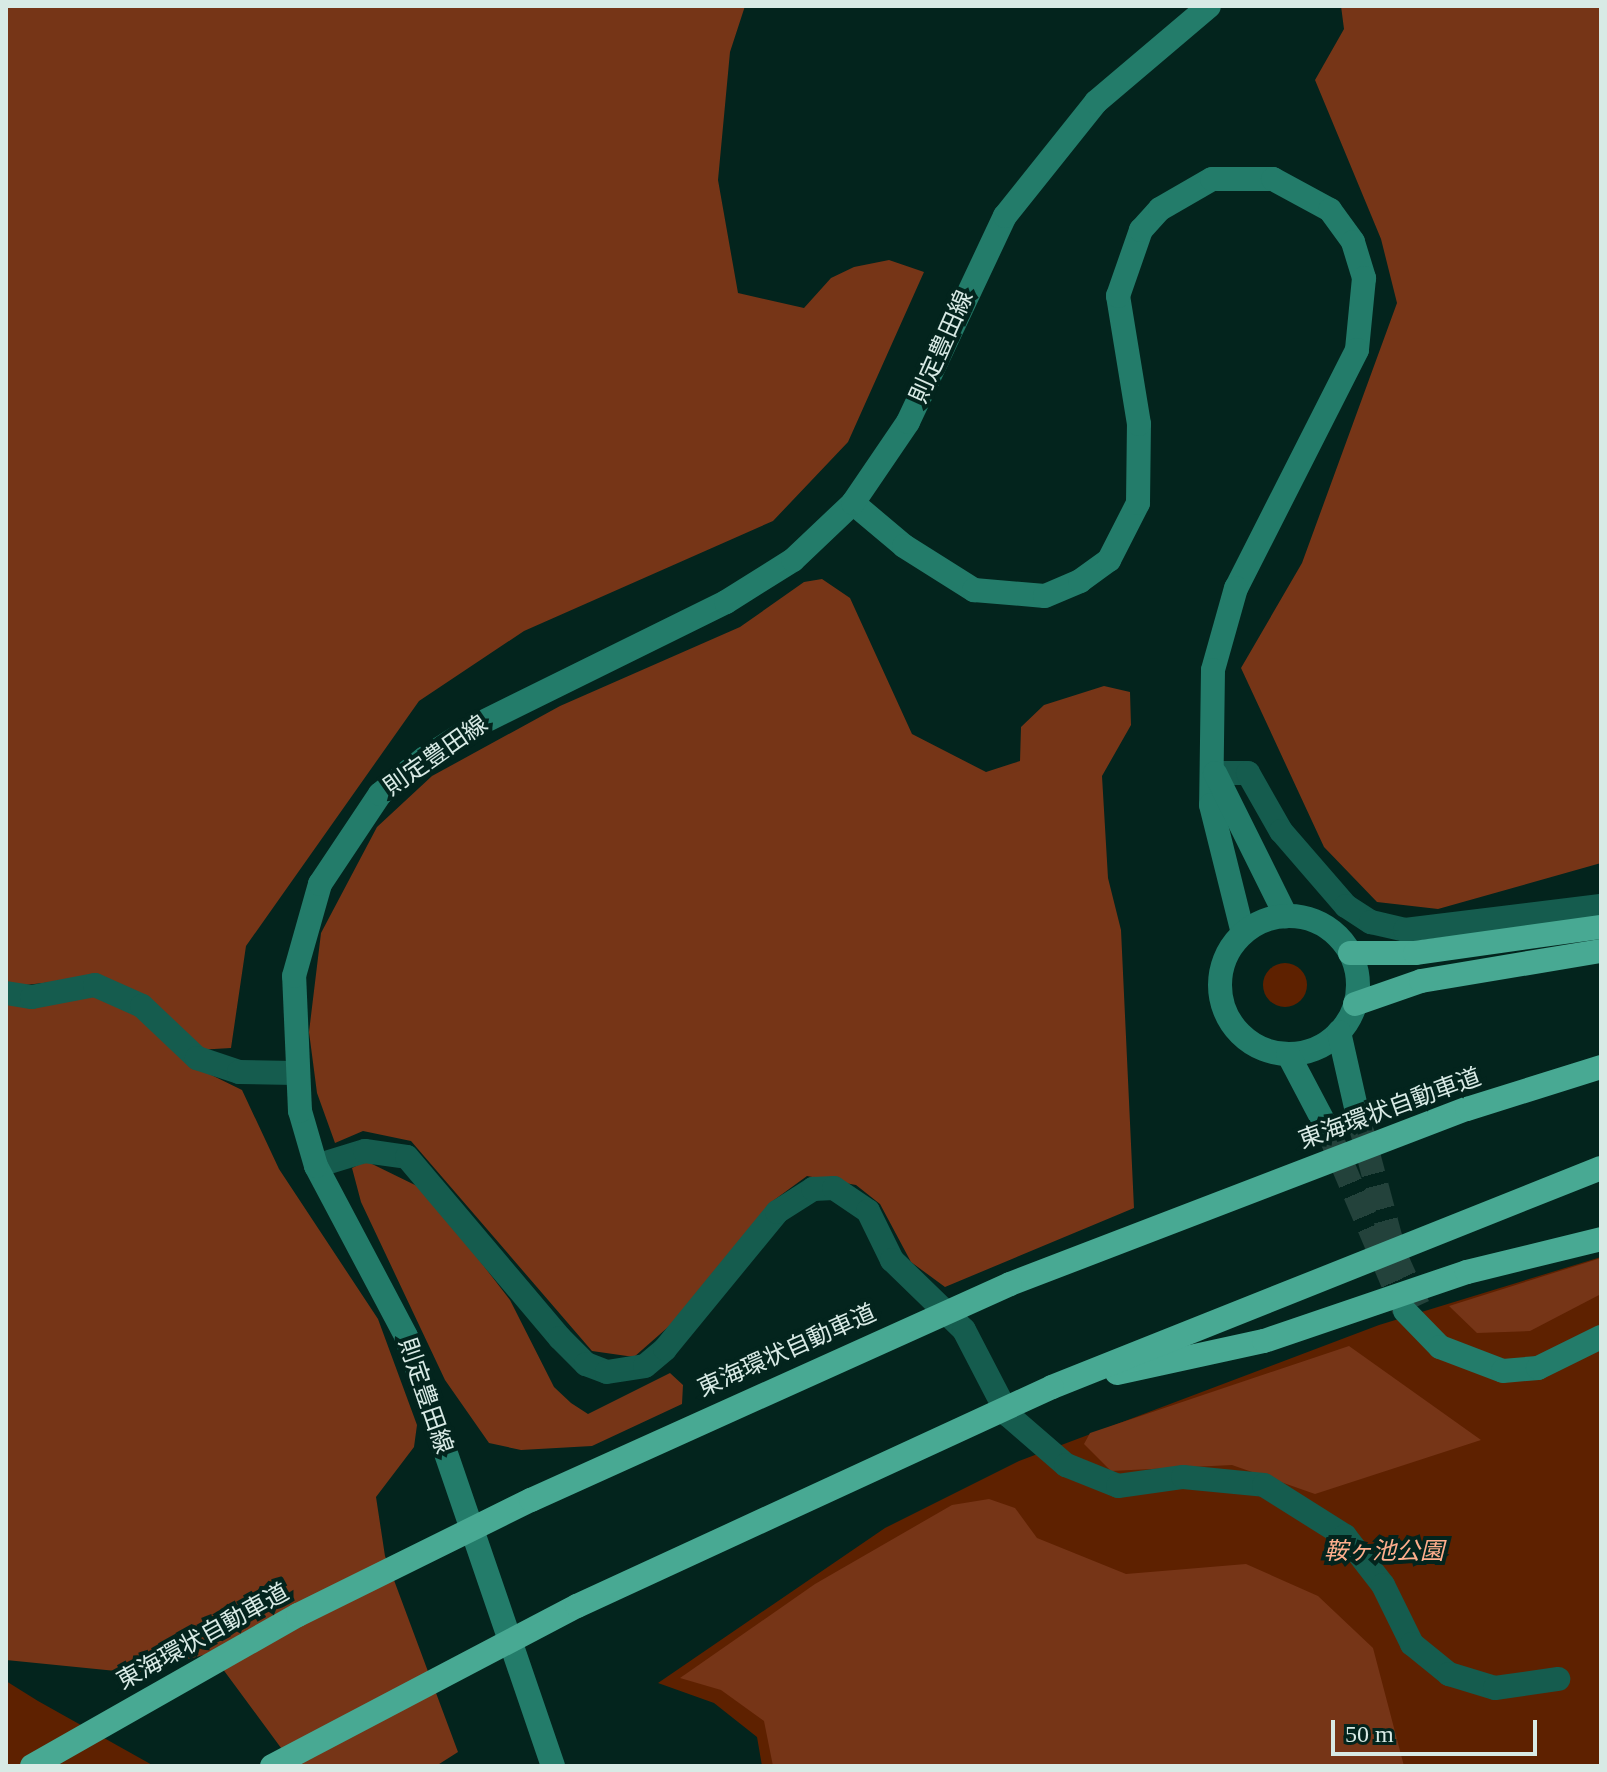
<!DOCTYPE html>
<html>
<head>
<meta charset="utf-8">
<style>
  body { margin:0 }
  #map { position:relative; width:1607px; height:1772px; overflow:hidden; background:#03241d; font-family:"Times New Roman","Noto Sans JP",serif }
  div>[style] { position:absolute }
  .green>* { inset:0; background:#5e2100 }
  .round { border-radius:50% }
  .forest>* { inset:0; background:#763517 }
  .secondary-tunnel>* { height:24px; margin-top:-12px; transform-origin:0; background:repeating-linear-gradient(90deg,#23423b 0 24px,transparent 0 36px) }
  .street>* { height:24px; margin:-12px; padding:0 12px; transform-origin:12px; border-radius:12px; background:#155c4e }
  .secondary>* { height:24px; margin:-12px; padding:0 12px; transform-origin:12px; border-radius:12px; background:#237c6a }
  .secondary>.ring { margin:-12px; padding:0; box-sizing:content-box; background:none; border:24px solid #237c6a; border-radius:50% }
  .highway>* { height:24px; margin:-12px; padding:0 12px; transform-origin:12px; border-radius:12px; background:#48a993 }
  .highway-bridge>* { height:24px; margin:-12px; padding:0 12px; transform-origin:12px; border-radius:12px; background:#48a993 }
  span { translate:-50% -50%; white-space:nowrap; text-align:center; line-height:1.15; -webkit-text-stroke:8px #03241d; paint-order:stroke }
  .street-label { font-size:24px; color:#d8eae5 }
  .park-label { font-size:24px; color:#feae8d; font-style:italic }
  .frame { position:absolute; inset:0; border:8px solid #d8eae5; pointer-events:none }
  .scale { position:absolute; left:1331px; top:1720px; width:206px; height:36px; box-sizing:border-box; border:4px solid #d8eae5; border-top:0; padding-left:10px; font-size:24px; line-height:28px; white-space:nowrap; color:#d8eae5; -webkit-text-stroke:6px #03241d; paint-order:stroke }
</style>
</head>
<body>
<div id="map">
  <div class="green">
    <i class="round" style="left:1263px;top:963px;width:44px;height:44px"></i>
    <i style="clip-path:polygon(1601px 1257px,1601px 1766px,762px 1766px,757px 1737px,714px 1703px,658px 1683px,885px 1528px,1019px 1461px,1379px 1325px)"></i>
    <i style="clip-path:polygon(6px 1681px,38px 1701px,154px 1766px,6px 1766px)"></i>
  </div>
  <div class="forest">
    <i style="clip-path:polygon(6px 6px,745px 6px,730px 52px,718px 180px,738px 293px,804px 308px,831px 278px,854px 267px,889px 260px,924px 272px,848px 442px,773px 521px,524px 631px,419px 701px,246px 946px,231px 1048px,197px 1050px,100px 977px,6px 987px)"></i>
    <i style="clip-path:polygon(1341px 6px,1601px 6px,1601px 863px,1438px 909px,1377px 902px,1324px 847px,1241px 668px,1302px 563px,1397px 303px,1381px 239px,1315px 80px,1344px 29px)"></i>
    <i style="clip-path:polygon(822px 579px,850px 598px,912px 734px,986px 772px,1020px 761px,1021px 727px,1044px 705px,1104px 686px,1130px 692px,1131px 725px,1102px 776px,1108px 878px,1121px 930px,1134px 1208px,945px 1287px,911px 1262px,880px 1204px,856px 1185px,807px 1176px,770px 1203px,692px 1306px,634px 1357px,592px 1351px,411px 1141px,363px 1131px,335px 1143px,317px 1093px,309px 1032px,321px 933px,377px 827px,432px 776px,560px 706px,740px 627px,804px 582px)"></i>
    <i style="clip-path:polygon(95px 991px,118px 1000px,197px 1068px,242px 1090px,279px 1169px,378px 1319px,417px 1425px,414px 1447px,376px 1497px,385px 1556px,458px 1752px,436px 1766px,284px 1766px,284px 1752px,211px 1653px,136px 1673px,6px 1660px,6px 999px)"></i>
    <i style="clip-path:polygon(366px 1161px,417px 1186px,446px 1217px,510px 1300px,554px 1387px,571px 1403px,588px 1414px,670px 1373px,683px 1385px,682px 1404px,592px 1446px,521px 1450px,489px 1443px,445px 1380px,361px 1202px,352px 1168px)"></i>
    <i style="clip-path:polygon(1601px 1258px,1601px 1294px,1530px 1331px,1477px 1333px,1449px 1306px)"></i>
    <i style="clip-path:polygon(1349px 1346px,1481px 1440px,1315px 1494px,1232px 1465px,1111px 1471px,1084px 1444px,1090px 1433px)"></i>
    <i style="clip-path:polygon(989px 1499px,1015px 1508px,1037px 1538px,1126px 1574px,1246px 1564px,1318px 1596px,1373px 1648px,1404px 1766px,773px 1766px,764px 1721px,721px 1690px,680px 1678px,815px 1584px,952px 1505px)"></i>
  </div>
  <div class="secondary-tunnel">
    <i style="left:1358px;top:1116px;width:144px;rotate:75.1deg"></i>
    <i style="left:1395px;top:1255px;width:56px;rotate:65.7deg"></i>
    <i style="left:1327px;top:1128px;width:197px;rotate:67deg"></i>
  </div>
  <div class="street">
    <i style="left:1215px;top:773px;width:33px"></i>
    <i style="left:1248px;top:773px;width:67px;rotate:60.4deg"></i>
    <i style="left:1281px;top:831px;width:99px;rotate:49.1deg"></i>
    <i style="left:1346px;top:906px;width:30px;rotate:33deg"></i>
    <i style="left:1371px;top:922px;width:35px;rotate:13deg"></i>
    <i style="left:1405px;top:930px;width:197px;rotate:-7deg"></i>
    <i style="left:6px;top:993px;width:26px;rotate:9deg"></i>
    <i style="left:32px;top:997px;width:64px;rotate:-10.8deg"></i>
    <i style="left:95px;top:985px;width:51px;rotate:24.1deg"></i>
    <i style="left:142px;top:1006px;width:76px;rotate:43.4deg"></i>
    <i style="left:197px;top:1058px;width:44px;rotate:18.4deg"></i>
    <i style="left:239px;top:1072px;width:56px;rotate:1deg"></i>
    <i style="left:316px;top:1166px;width:51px;rotate:-17deg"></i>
    <i style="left:365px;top:1151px;width:42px;rotate:8.1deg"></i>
    <i style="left:407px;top:1157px;width:237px;rotate:49.8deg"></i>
    <i style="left:560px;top:1338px;width:37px;rotate:45deg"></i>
    <i style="left:586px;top:1364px;width:22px;rotate:21deg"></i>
    <i style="left:607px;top:1372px;width:38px;rotate:-9deg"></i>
    <i style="left:645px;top:1366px;width:26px;rotate:-40deg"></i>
    <i style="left:665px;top:1349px;width:177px;rotate:-50.7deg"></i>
    <i style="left:777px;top:1212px;width:43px;rotate:-32.6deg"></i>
    <i style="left:813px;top:1189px;width:21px;rotate:-3deg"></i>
    <i style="left:834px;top:1188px;width:41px;rotate:34.1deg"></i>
    <i style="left:868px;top:1211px;width:55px;rotate:63.9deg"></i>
    <i style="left:892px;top:1260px;width:100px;rotate:44.2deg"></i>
    <i style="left:964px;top:1330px;width:96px;rotate:62.6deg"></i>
    <i style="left:1008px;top:1415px;width:77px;rotate:40.8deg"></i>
    <i style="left:1066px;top:1465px;width:56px;rotate:22deg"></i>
    <i style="left:1118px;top:1486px;width:66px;rotate:-7.9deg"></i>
    <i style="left:1183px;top:1477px;width:81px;rotate:5.6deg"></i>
    <i style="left:1264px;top:1485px;width:96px;rotate:32.2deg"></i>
    <i style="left:1345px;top:1536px;width:62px;rotate:52.2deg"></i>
    <i style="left:1383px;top:1585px;width:66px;rotate:63.8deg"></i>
    <i style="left:1412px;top:1644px;width:48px;rotate:39deg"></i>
    <i style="left:1449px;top:1674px;width:48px;rotate:16.9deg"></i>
    <i style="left:1495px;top:1688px;width:64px;rotate:-8.1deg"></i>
  </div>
  <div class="secondary">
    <i style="left:853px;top:503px;width:67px;rotate:40.1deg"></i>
    <i style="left:904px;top:546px;width:83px;rotate:32.2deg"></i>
    <i style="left:974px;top:590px;width:71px;rotate:4.8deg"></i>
    <i style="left:1045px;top:596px;width:38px;rotate:-23deg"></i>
    <i style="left:1080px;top:581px;width:36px;rotate:-36deg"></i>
    <i style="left:1109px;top:560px;width:64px;rotate:-63deg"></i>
    <i style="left:1138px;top:503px;width:79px;rotate:-89.3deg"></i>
    <i style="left:1139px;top:424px;width:130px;rotate:-99.3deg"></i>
    <i style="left:1118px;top:296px;width:70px;rotate:-70.8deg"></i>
    <i style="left:1141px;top:230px;width:28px;rotate:-48deg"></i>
    <i style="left:1160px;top:209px;width:60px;rotate:-30deg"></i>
    <i style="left:1212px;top:179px;width:61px"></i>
    <i style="left:1273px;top:179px;width:65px;rotate:28.5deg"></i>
    <i style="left:1330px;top:210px;width:39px;rotate:54deg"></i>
    <i style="left:1353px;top:242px;width:38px;rotate:73deg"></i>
    <i style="left:1364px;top:278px;width:72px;rotate:95.6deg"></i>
    <i style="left:1357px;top:350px;width:267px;rotate:116.9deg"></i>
    <i style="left:1236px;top:588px;width:85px;rotate:105.7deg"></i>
    <i style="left:1213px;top:670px;width:135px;rotate:90.8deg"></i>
    <i style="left:1211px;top:805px;width:132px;rotate:76deg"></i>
    <i style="left:1215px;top:773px;width:160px;rotate:63.6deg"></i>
    <i class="ring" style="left:1220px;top:916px;width:114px;height:114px"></i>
    <i style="left:1339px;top:1032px;width:86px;rotate:77.3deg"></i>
    <i style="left:1288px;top:1054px;width:84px;rotate:62.2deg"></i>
    <i style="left:1405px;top:1311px;width:50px;rotate:45.8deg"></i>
    <i style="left:1440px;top:1347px;width:67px;rotate:20.9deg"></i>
    <i style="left:1503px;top:1371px;width:35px;rotate:-5deg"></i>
    <i style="left:1538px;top:1368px;width:70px;rotate:-26.2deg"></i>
    <i style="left:553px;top:1766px;width:454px;rotate:-108.9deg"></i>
    <i style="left:406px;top:1336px;width:192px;rotate:-117.9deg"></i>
    <i style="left:316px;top:1166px;width:57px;rotate:-106.2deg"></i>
    <i style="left:300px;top:1111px;width:135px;rotate:-92.5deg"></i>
    <i style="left:294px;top:976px;width:96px;rotate:-74.2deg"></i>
    <i style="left:320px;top:884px;width:108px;rotate:-56.3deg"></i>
    <i style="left:380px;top:794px;width:58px;rotate:-38.7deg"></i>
    <i style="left:425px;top:758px;width:59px;rotate:-32.6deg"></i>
    <i style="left:475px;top:726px;width:280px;rotate:-26.3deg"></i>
    <i style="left:726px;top:602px;width:79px;rotate:-32.1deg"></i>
    <i style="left:793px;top:560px;width:83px;rotate:-43.5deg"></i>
    <i style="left:853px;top:503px;width:98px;rotate:-55.8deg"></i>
    <i style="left:908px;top:422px;width:228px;rotate:-64.8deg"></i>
    <i style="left:1005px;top:216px;width:146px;rotate:-51.4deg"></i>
    <i style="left:1096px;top:102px;width:148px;rotate:-40.3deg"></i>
  </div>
  <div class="highway">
    <i style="left:1350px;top:953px;width:65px"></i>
    <i style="left:1415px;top:953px;width:188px;rotate:-8deg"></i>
    <i style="left:1355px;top:1004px;width:70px;rotate:-19.2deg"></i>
    <i style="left:1421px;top:981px;width:182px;rotate:-9.5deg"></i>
    <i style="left:1010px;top:1284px;width:489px;rotate:-21deg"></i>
    <i style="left:1467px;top:1109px;width:140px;rotate:-17.4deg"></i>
    <i style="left:1117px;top:1373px;width:150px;rotate:-12.3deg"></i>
    <i style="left:1264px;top:1341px;width:214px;rotate:-18.8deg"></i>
    <i style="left:1467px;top:1272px;width:138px;rotate:-13.8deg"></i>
    <i style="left:1052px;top:1387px;width:591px;rotate:-21.75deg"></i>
  </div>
  <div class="highway-bridge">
    <i style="left:32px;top:1766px;width:306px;rotate:-29.6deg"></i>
    <i style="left:298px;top:1615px;width:260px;rotate:-26.3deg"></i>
    <i style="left:531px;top:1500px;width:525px;rotate:-24.27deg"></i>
    <i style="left:272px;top:1766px;width:344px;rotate:-27.7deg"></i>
    <i style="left:577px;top:1606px;width:523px;rotate:-24.75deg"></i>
  </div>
  <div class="street-label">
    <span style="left:942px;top:347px;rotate:-66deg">則定豊田線</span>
    <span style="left:436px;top:756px;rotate:-35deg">則定豊田線</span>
    <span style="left:1390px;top:1109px;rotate:-20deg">東海環状自動車道</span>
    <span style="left:787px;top:1351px;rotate:-24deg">東海環状自動車道</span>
    <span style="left:425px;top:1396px;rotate:71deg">則定豊田線</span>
    <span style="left:203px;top:1637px;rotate:-29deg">東海環状自動車道</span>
  </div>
  <div class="park-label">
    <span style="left:1384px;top:1552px">鞍ヶ池公園</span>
  </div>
  <div class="frame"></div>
  <div class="scale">50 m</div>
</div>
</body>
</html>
